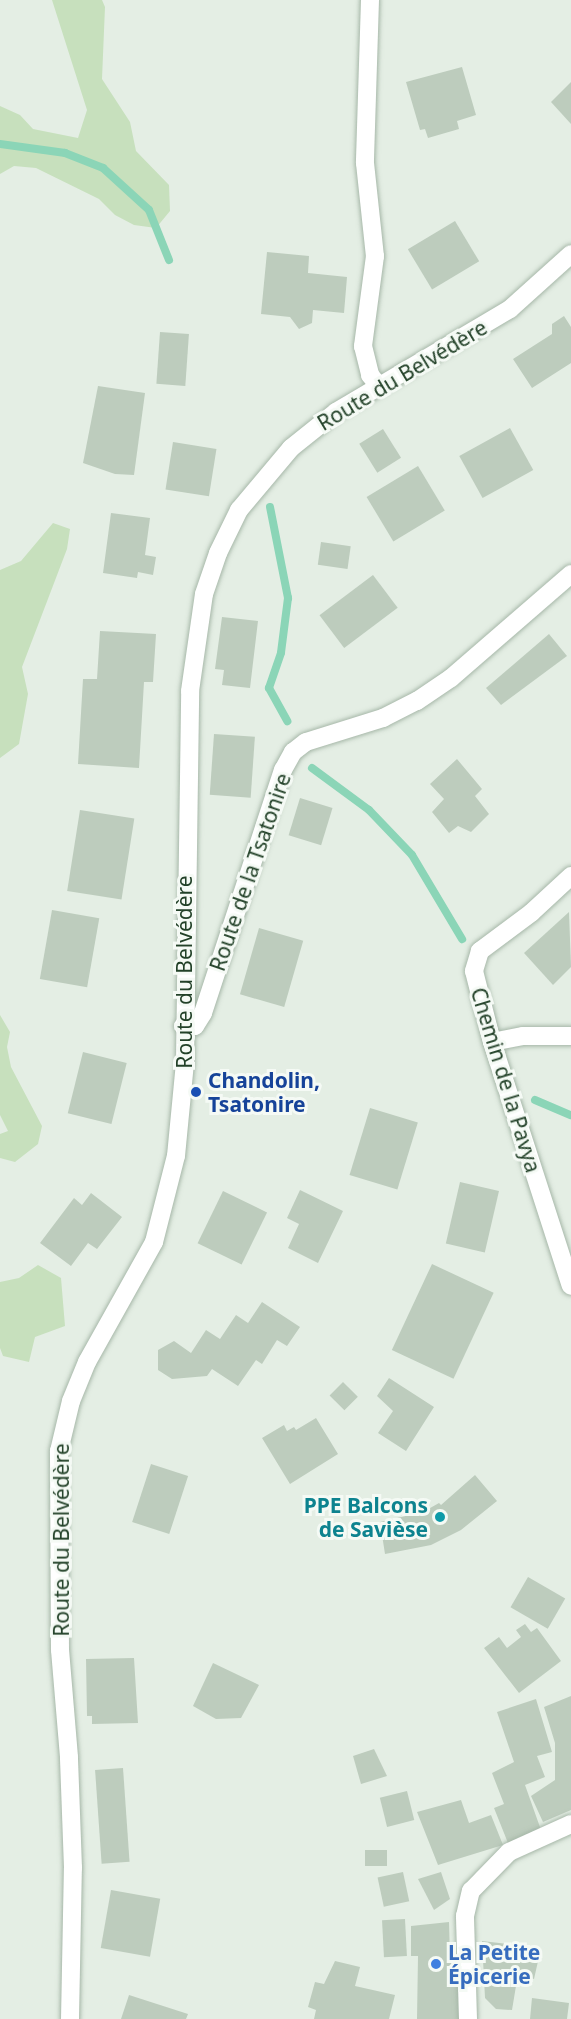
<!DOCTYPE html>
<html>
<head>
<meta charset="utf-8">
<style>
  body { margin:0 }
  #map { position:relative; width:571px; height:2019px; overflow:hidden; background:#e4eee4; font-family:"Noto Sans",sans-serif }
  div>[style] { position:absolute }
  .green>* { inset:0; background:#c7e0bd }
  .stream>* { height:8px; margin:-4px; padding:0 4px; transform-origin:4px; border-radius:4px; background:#8bd5b7 }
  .building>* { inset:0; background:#bdccbd; transform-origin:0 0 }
  .roads { filter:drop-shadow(0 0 2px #a6b7a8) drop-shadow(0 0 2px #a6b7a8) }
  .minor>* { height:18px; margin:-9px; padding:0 9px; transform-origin:9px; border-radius:9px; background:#fff }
  .dots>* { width:16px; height:16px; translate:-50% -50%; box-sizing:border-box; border:3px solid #f5faf5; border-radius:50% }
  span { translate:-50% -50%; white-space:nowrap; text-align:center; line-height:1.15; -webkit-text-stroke:6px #f5faf5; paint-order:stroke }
  .street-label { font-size:21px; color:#224128 }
  .transit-label { font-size:21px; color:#164399; font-weight:700 }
  .left { translate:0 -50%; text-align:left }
  .culture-label { font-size:21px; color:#0d838f; font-weight:700 }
  .right { translate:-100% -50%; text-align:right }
  .shop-label { font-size:21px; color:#366cbe; font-weight:700 }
</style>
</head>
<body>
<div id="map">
  <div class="green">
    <i style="clip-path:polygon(52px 0,102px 0,105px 7px,102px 79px,130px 122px,136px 151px,169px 185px,170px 211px,156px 228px,134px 225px,115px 215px,99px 199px,36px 168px,14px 166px,0 174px,0 106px,20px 115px,33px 129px,78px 138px,87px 110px)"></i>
    <i style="clip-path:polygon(53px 523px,70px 529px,67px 549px,22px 667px,28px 694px,19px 744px,0 758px,0 570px,21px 561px)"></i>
    <i style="clip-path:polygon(0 1015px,10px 1032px,7px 1047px,11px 1067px,42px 1126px,38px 1144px,15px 1162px,0 1158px,0 1134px,8px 1131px,0 1115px)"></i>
    <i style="clip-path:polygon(38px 1265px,61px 1278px,65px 1326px,35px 1337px,29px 1362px,3px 1356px,0 1348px,0 1282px,19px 1278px)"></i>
  </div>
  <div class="stream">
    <i style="left:0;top:144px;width:66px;rotate:7.9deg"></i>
    <i style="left:65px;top:153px;width:41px;rotate:21.5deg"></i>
    <i style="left:103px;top:168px;width:62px;rotate:42.4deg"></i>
    <i style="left:149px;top:210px;width:54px;rotate:68.2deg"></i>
    <i style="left:270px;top:507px;width:93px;rotate:78.8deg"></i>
    <i style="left:288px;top:598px;width:55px;rotate:97.3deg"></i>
    <i style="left:281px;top:653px;width:37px;rotate:109deg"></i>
    <i style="left:269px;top:688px;width:38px;rotate:61deg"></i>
    <i style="left:312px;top:768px;width:71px;rotate:36.4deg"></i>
    <i style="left:369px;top:810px;width:62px;rotate:46.3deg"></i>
    <i style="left:412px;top:855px;width:98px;rotate:59.2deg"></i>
    <i style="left:535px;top:1100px;width:39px;rotate:23deg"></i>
  </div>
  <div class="building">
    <i style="clip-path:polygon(462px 67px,476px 115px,457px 121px,459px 129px,428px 138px,425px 129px,420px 130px,406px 82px)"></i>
    <i style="clip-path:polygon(571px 82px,571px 124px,551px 102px)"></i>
    <i style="left:455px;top:221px;width:47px;height:55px;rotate:59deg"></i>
    <i style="clip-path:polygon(267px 252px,309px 256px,308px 273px,347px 277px,344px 313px,313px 310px,312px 323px,299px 329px,290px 317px,261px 314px)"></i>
    <i style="clip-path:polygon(564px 316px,571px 327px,571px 363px,532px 388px,513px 359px,552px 334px,552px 324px)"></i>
    <i style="left:160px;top:332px;width:29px;height:52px;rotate:4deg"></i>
    <i style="clip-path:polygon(98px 386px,145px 393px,134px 475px,115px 474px,83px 463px)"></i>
    <i style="left:510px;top:428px;width:48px;height:58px;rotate:61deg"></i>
    <i style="left:383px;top:429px;width:34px;height:28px;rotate:58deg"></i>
    <i style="left:173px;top:442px;width:44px;height:48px;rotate:9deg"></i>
    <i style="left:418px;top:466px;width:52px;height:60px;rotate:59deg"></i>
    <i style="clip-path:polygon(111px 513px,150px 518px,145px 555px,156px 557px,153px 575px,138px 572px,137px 578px,103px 573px)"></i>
    <i style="left:321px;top:542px;width:30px;height:23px;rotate:8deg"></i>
    <i style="left:373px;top:575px;width:41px;height:67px;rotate:53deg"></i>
    <i style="clip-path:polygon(222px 617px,258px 621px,250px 688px,222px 685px,224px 670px,215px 669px)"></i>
    <i style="clip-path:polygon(100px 631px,156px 634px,153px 682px,144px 682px,139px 768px,78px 764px,83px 679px,97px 679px)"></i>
    <i style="clip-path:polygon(549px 634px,567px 656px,501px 705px,486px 688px)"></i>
    <i style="left:214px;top:734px;width:41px;height:61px;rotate:4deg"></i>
    <i style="clip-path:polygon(457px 759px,482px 789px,475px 796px,489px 814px,471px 832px,458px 826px,449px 833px,432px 812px,444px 799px,430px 784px)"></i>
    <i style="left:300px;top:798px;width:34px;height:39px;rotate:17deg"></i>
    <i style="left:80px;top:810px;width:55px;height:82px;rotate:9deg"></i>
    <i style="left:52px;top:910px;width:48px;height:70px;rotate:10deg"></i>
    <i style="clip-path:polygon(569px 912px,571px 967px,553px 985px,524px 953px)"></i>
    <i style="left:259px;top:928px;width:46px;height:69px;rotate:16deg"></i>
    <i style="left:83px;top:1052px;width:45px;height:63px;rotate:14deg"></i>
    <i style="left:370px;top:1108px;width:50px;height:70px;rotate:17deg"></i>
    <i style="left:460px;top:1182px;width:40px;height:63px;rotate:13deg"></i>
    <i style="clip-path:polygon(300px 1190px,343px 1211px,318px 1263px,288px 1248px,299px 1224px,287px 1218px)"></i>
    <i style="left:223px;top:1191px;width:49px;height:58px;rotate:26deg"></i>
    <i style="clip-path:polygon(91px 1193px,122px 1217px,97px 1249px,88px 1243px,71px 1266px,40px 1243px,74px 1198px,82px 1205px)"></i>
    <i style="left:432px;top:1264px;width:68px;height:95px;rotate:25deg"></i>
    <i style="clip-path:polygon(262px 1302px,300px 1327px,287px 1346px,277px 1340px,262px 1364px,256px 1360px,238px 1386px,212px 1369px,207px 1376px,172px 1379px,158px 1370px,158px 1350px,174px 1341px,191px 1353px,206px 1330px,220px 1339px,236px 1315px,248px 1323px)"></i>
    <i style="clip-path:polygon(389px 1378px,434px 1407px,406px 1451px,378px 1433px,393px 1411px,377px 1396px)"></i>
    <i style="left:343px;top:1382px;width:21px;height:19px;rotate:45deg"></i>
    <i style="clip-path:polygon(316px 1418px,338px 1454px,290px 1484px,262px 1438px,284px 1425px,287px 1431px,294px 1427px,296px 1430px)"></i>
    <i style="left:151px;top:1464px;width:39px;height:61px;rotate:18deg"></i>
    <i style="clip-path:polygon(475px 1475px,497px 1501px,461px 1530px,431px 1545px,385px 1554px,380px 1522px,423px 1512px,439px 1503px,441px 1505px)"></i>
    <i style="left:528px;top:1577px;width:43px;height:35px;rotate:30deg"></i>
    <i style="clip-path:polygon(525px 1624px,531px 1632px,537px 1628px,561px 1661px,519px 1693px,484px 1648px,499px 1637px,507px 1648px,521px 1637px,516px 1630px)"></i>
    <i style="clip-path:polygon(134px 1658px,138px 1723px,92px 1724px,92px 1716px,87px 1716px,86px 1659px)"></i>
    <i style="clip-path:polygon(213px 1663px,259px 1685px,241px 1718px,216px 1719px,193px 1706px)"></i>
    <i style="clip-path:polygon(571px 1696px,571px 1810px,543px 1822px,531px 1796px,555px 1780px,555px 1743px,544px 1707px)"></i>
    <i style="clip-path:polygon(536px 1699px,552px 1752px,537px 1756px,545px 1777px,525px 1785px,541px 1830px,508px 1843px,494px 1808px,504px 1804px,492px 1773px,514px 1762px,497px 1712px)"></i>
    <i style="clip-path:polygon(374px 1749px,387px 1776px,361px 1784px,353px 1756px)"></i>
    <i style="left:123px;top:1768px;width:94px;height:28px;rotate:86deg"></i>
    <i style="left:407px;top:1791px;width:30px;height:28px;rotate:76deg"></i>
    <i style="clip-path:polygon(461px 1800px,469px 1823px,491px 1815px,503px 1845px,438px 1865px,417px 1812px)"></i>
    <i style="left:365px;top:1850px;width:22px;height:16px"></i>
    <i style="left:403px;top:1872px;width:30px;height:26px;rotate:78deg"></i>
    <i style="clip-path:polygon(441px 1872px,450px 1899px,434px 1910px,418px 1879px)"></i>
    <i style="left:111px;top:1890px;width:50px;height:59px;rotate:10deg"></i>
    <i style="left:405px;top:1919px;width:37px;height:23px;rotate:87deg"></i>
    <i style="clip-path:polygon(449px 1922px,450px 1958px,461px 1958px,460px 2019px,417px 2019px,418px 1956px,411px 1956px,411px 1926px)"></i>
    <i style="clip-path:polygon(482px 1941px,541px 1948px,534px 1979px,518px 1974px,512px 2010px,496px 2009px,485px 1998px)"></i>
    <i style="clip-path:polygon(335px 1961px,360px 1967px,355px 1986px,395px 1995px,389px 2019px,314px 2019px,316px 2010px,308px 2007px,315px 1982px,324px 1984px)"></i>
    <i style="clip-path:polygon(129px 1995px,188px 2014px,186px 2019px,121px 2019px)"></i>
    <i style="clip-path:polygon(532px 1998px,569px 2003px,567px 2019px,530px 2019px)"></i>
  </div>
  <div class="roads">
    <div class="minor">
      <i style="left:370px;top:0;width:163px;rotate:91.8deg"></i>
      <i style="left:365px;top:163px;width:94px;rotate:83.9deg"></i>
      <i style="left:375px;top:256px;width:91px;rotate:97.6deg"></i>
      <i style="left:363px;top:346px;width:30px;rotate:76deg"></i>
      <i style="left:370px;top:375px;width:14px;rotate:51deg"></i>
      <i style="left:571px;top:876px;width:54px;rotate:137.2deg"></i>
      <i style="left:531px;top:913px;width:64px;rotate:143.3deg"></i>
      <i style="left:480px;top:951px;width:21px;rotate:107deg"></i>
      <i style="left:474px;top:971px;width:73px;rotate:75.8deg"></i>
      <i style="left:492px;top:1042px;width:256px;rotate:72.1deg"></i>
      <i style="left:183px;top:1026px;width:12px"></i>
      <i style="left:195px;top:1026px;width:15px;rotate:-58deg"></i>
      <i style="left:203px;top:1013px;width:256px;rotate:-71.8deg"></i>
      <i style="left:283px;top:770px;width:21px;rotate:-61deg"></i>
      <i style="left:293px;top:752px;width:16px;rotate:-38deg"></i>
      <i style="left:306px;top:742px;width:81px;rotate:-17.3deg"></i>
      <i style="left:383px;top:718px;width:38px;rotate:-27deg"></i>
      <i style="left:417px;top:701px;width:41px;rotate:-34.1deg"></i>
      <i style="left:451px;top:678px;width:159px;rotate:-40.9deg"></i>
      <i style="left:492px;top:1042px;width:32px;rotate:-11deg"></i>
      <i style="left:523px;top:1036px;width:48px"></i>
      <i style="left:70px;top:2019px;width:151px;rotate:-88.9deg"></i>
      <i style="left:73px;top:1868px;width:111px;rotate:-92.1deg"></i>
      <i style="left:69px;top:1757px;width:107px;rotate:-94.8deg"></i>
      <i style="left:60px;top:1650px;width:199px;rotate:-90.3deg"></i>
      <i style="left:59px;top:1451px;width:51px;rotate:-76.5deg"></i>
      <i style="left:71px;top:1401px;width:42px;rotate:-67.7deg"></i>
      <i style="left:87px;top:1362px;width:137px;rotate:-60.8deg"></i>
      <i style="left:154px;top:1242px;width:89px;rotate:-75.7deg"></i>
      <i style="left:176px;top:1156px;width:93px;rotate:-84.5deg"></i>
      <i style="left:185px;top:1063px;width:372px;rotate:-89.2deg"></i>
      <i style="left:190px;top:691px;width:98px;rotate:-81.8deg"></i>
      <i style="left:204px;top:594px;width:43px;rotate:-71.1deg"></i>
      <i style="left:218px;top:553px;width:48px;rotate:-64deg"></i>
      <i style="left:239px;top:510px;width:81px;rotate:-50deg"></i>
      <i style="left:291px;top:448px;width:58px;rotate:-38.7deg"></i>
      <i style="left:336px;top:412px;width:202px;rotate:-30.6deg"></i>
      <i style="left:510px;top:309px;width:82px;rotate:-42deg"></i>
      <i style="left:468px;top:2019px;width:103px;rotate:-91.7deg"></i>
      <i style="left:465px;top:1916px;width:26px;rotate:-77deg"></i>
      <i style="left:471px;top:1891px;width:54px;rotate:-45.7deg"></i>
      <i style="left:509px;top:1852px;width:68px;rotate:-24.3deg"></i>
    </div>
  </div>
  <div class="dots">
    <i style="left:196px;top:1092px;background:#1a4fb4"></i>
    <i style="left:440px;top:1517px;background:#0f9aa8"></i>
    <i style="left:436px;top:1964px;background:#3f7fe0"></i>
  </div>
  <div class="street-label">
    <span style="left:402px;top:375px;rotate:-31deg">Route du Belvédère</span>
    <span style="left:250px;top:872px;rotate:-71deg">Route de la Tsatonire</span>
    <span style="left:184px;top:972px;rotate:-90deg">Route du Belvédère</span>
    <span style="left:506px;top:1080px;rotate:73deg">Chemin de la Pavya</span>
    <span style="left:61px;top:1540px;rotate:-90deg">Route du Belvédère</span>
  </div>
  <div class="transit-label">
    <span class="left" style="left:208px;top:1092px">Chandolin,<br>Tsatonire</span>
  </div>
  <div class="culture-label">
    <span class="right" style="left:428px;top:1517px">PPE Balcons<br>de Savièse</span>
  </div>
  <div class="shop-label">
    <span class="left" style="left:448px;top:1964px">La Petite<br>Épicerie</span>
  </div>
</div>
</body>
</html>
